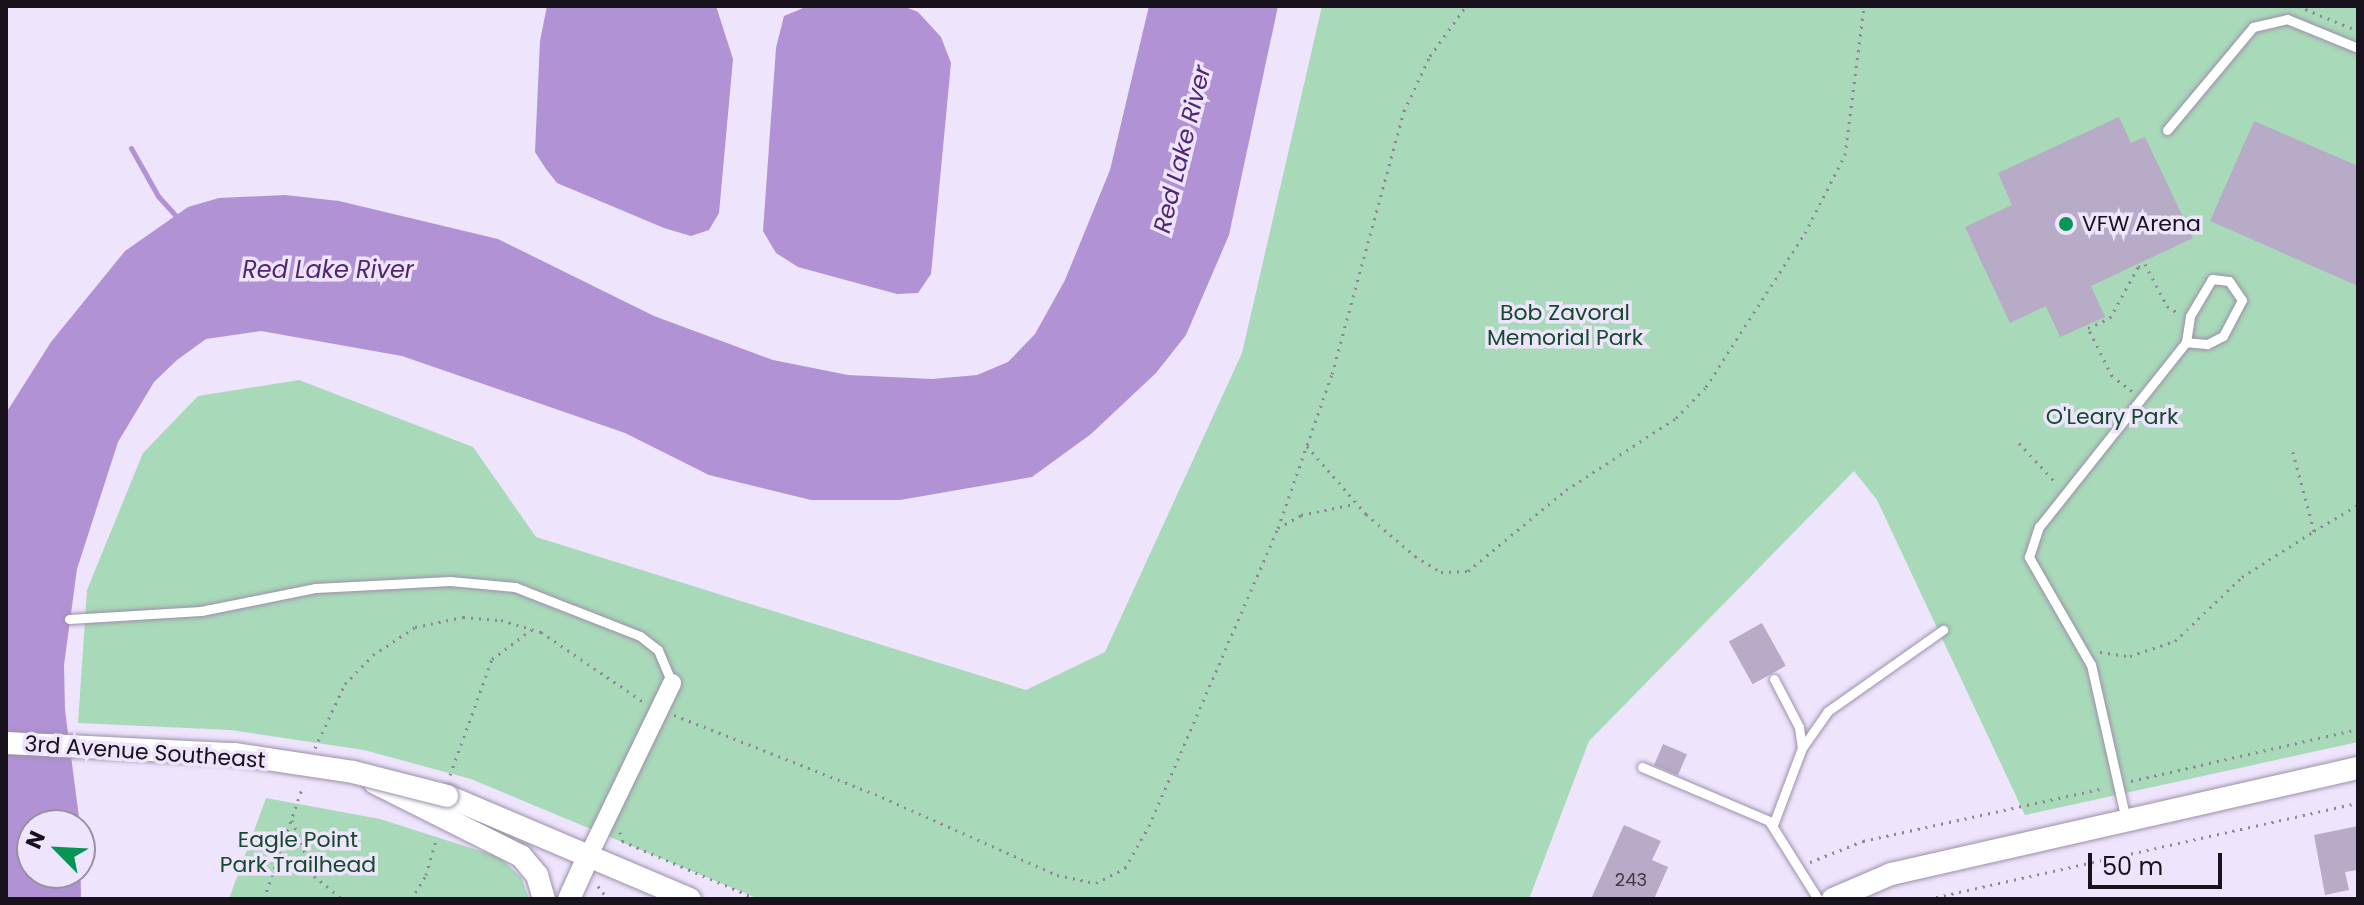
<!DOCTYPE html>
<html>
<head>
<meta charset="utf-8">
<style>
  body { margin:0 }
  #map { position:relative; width:2364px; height:905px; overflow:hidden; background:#eee4fc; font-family:Poppins,sans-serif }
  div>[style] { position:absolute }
  .green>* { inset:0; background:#a8d9b8 }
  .water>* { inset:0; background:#b192d4 }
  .stream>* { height:5px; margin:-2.5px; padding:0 2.5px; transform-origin:2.5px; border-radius:2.5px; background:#b192d4 }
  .building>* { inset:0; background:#b8abc7; transform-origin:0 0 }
  .path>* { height:3px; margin-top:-1.5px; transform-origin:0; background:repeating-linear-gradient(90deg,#8e8698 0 2px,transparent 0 8px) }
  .roads { filter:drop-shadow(0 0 2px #9c8fab) drop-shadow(0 0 2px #9c8fab) }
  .service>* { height:9px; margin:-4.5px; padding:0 4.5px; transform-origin:4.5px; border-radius:4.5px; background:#fff }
  .minor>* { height:18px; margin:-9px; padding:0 9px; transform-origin:9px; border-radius:9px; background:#fff }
  .tertiary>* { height:22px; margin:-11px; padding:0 11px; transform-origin:11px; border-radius:11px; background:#fff }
  .bridges { filter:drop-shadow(0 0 2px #9c8fab) drop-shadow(0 0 2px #9c8fab) }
  .tertiary-bridge>* { height:22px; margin:-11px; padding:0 11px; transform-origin:11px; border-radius:11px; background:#fff }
  .dots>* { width:22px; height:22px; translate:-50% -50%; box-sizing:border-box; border:4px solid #eee4fc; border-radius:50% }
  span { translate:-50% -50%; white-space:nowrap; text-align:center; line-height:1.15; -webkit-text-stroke:7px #eee4fc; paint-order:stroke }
  .number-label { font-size:18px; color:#3f3847 }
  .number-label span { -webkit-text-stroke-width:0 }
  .poi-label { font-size:22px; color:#17121c }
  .left { translate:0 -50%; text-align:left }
  .park-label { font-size:22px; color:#134a2c }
  .street-label { font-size:22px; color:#17121c }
  .water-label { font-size:24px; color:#502674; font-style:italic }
  .frame { position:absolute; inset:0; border:8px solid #17121c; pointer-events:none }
  .north { position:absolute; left:16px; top:809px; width:80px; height:80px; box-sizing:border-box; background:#eee4fc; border:2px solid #9890a2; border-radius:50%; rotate:294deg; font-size:22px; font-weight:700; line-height:32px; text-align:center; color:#17121c }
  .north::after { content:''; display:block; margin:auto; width:28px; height:36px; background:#069555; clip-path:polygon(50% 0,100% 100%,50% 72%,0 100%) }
  .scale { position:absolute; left:2088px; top:853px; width:134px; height:36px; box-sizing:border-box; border:4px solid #17121c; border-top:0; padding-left:10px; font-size:24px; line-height:28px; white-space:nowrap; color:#17121c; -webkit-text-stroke:6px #eee4fc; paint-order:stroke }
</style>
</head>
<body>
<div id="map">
  <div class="green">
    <i style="clip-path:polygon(1322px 6px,2358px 6px,2358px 742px,2025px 815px,1877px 500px,1854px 471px,1589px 741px,1529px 899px,759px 899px,471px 779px,364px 750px,231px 730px,78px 723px,87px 590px,143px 453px,198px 396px,299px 380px,473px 447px,536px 537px,1026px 690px,1105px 652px,1242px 353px)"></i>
    <i style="clip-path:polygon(266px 798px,380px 819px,499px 857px,521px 877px,529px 899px,229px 899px)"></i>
  </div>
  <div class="water">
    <i style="clip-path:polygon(547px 6px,716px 6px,733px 59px,719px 213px,709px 230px,691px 236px,664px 228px,557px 183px,546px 169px,535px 152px,540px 41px)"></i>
    <i style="clip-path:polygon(808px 6px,903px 6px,918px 12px,941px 37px,951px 63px,931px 274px,918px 293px,897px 294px,798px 267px,776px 253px,763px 231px,776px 48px,784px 16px)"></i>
    <i style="clip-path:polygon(1149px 6px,1278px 6px,1229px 235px,1186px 335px,1156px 373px,1091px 434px,1032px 477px,900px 500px,811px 500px,709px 475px,625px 433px,402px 356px,261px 331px,206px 339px,177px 360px,154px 382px,118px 442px,77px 569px,64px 665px,65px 710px,80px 825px,32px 825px,32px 873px,80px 873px,80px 832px,81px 899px,6px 899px,6px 413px,51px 342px,125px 251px,188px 207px,219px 198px,285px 195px,339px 201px,498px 239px,654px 316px,773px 360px,848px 375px,932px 379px,977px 375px,1008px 362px,1035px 334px,1065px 280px,1110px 170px)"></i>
  </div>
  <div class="stream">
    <i style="left:131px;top:148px;width:55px;rotate:60.6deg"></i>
    <i style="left:158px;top:196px;width:31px;rotate:48deg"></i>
  </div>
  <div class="building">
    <i style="clip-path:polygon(2119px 117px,2131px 143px,2145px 137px,2193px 238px,2091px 286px,2105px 317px,2060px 337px,2046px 306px,2010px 323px,1965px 227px,2012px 205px,1998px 173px)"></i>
    <i style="clip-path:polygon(2254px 121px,2358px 166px,2358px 286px,2210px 221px)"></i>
    <i style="left:1762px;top:623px;width:49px;height:38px;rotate:61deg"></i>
    <i style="left:1663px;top:744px;width:26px;height:23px;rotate:23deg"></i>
    <i style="clip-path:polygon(1624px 825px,1661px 841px,1652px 860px,1668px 867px,1654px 899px,1591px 899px)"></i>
    <i style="clip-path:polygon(2358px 826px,2358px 870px,2345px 872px,2349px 890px,2325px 895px,2314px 835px)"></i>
  </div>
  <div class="path">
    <i style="left:2298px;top:6px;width:65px;rotate:22.6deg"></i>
    <i style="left:2132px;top:391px;width:25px;rotate:-143deg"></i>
    <i style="left:2112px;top:376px;width:54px;rotate:-116.6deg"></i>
    <i style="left:2088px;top:328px;width:24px;rotate:-24deg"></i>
    <i style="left:2110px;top:318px;width:58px;rotate:-61.2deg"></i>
    <i style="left:2138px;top:267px;width:8px;rotate:-23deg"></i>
    <i style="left:2145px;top:264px;width:47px;rotate:62.4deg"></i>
    <i style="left:2167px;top:306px;width:13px;rotate:32deg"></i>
    <i style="left:2019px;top:443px;width:56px;rotate:47.2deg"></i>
    <i style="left:1307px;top:446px;width:90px;rotate:49.1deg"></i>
    <i style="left:1366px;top:514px;width:65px;rotate:40.6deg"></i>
    <i style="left:1415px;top:556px;width:31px;rotate:32deg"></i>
    <i style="left:1441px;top:572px;width:27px;rotate:-2deg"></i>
    <i style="left:1468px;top:571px;width:127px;rotate:-39.6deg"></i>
    <i style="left:1566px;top:490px;width:131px;rotate:-33.2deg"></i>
    <i style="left:1676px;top:418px;width:43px;rotate:-45.9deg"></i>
    <i style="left:1706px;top:387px;width:183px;rotate:-57.3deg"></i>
    <i style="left:1805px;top:233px;width:88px;rotate:-62.9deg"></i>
    <i style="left:1845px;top:155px;width:150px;rotate:-82.7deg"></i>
    <i style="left:1278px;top:528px;width:26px;rotate:-29deg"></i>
    <i style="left:1301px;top:515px;width:54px;rotate:-11.7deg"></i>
    <i style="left:2314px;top:531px;width:51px;rotate:-30.6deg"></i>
    <i style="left:2100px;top:652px;width:30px;rotate:8deg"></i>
    <i style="left:2130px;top:656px;width:47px;rotate:-18.4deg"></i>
    <i style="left:2175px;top:641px;width:93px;rotate:-43.7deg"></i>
    <i style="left:2242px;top:577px;width:85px;rotate:-32.6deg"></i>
    <i style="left:2314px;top:531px;width:85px;rotate:-105deg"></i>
    <i style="left:674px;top:715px;width:216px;rotate:21.5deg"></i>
    <i style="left:875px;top:794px;width:199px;rotate:24deg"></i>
    <i style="left:1057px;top:875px;width:40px;rotate:12deg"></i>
    <i style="left:1096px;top:883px;width:33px;rotate:-27deg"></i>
    <i style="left:1125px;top:868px;width:48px;rotate:-60.3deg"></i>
    <i style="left:1149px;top:826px;width:325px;rotate:-66.6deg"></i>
    <i style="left:1278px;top:528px;width:163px;rotate:-70.7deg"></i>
    <i style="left:1332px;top:374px;width:273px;rotate:-74.7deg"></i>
    <i style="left:1404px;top:111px;width:61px;rotate:-64.7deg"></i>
    <i style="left:1430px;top:56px;width:62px;rotate:-54.2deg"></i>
    <i style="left:315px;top:748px;width:71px;rotate:-64.9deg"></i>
    <i style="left:345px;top:684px;width:40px;rotate:-46deg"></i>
    <i style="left:373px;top:655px;width:50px;rotate:-33.7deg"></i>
    <i style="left:415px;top:627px;width:49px;rotate:-11.8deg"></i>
    <i style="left:463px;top:617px;width:38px;rotate:5deg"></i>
    <i style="left:501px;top:620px;width:42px;rotate:16.7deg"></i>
    <i style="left:541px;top:632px;width:126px;rotate:34.3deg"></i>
    <i style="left:450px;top:775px;width:123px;rotate:-70.1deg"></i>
    <i style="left:492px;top:659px;width:49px;rotate:-36.6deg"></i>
    <i style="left:2131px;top:781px;width:233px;rotate:-12.9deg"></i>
    <i style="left:292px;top:820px;width:60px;rotate:68.6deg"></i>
    <i style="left:314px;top:876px;width:36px;rotate:39deg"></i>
    <i style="left:620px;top:832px;width:9px;rotate:77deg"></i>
    <i style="left:622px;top:841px;width:147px;rotate:23.2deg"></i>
    <i style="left:1810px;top:862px;width:57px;rotate:-21.6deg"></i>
    <i style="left:1863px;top:841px;width:247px;rotate:-12.4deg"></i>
    <i style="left:598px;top:886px;width:10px;rotate:53deg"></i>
    <i style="left:264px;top:899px;width:120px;rotate:-71deg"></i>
    <i style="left:411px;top:899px;width:28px;rotate:-58deg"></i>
    <i style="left:426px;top:875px;width:40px;rotate:-74deg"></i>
    <i style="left:1928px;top:899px;width:441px;rotate:-12.6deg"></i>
  </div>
  <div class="roads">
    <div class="service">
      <i style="left:2167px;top:130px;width:134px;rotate:-50.1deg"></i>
      <i style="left:2253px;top:27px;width:35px;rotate:-13deg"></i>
      <i style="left:2287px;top:19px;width:77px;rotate:22.2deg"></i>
      <i style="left:69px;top:619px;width:132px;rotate:-3.5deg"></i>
      <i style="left:201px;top:611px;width:116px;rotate:-11.4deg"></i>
      <i style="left:315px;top:588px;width:135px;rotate:-3deg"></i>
      <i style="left:450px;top:581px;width:65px;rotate:5.3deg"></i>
      <i style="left:515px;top:587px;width:134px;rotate:21.4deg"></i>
      <i style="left:640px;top:636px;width:23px;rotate:38deg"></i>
      <i style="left:658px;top:650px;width:36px;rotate:67deg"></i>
      <i style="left:1774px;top:679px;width:54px;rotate:62.5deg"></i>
      <i style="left:1799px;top:727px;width:21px;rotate:82deg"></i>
      <i style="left:1642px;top:767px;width:138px;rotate:23deg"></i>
      <i style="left:1769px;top:821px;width:92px;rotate:57.9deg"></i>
      <i style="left:2126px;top:820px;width:159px;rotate:-102.7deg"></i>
      <i style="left:2091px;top:665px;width:125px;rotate:-119.9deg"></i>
      <i style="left:2029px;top:557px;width:32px;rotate:-72deg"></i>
      <i style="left:2039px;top:527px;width:236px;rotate:-51.5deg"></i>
      <i style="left:2186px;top:342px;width:26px;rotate:-81deg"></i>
      <i style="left:2190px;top:316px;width:43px;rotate:-59.3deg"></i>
      <i style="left:2212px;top:279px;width:17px;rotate:7deg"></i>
      <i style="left:2229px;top:281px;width:23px;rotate:56deg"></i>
      <i style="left:2242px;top:300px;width:41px;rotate:117.8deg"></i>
      <i style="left:2223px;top:336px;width:18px;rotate:153deg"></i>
      <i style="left:2207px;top:344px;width:21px;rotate:-175deg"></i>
      <i style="left:1773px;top:825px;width:82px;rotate:-69.4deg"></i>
      <i style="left:1802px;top:748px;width:45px;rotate:-54.9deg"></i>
      <i style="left:1828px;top:711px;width:141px;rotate:-35.2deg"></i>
    </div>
    <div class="minor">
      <i style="left:589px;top:855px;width:191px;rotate:-64.2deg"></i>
    </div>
    <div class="tertiary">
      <i style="left:375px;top:783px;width:163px;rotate:26.6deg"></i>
      <i style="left:521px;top:856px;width:25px;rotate:50deg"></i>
      <i style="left:537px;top:875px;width:25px;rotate:74deg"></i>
      <i style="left:447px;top:796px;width:264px;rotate:23deg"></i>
      <i style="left:569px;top:899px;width:48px;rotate:-65.6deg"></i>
      <i style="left:1833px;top:899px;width:63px;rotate:-23.3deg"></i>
      <i style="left:1891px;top:874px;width:479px;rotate:-12.8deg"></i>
    </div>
  </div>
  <div class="bridges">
    <div class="tertiary-bridge">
      <i style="left:6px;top:743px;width:228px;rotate:2.8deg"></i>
      <i style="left:234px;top:754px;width:120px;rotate:8.6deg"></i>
      <i style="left:353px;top:772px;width:97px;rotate:14.3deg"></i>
    </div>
  </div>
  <div class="dots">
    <i style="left:2066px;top:224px;background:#069555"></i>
  </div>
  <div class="number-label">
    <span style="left:1631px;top:880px">243</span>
  </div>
  <div class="poi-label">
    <span class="left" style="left:2082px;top:224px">VFW Arena</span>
  </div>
  <div class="park-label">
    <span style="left:1565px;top:325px">Bob Zavoral<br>Memorial Park</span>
    <span style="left:2112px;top:417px">O'Leary Park</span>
    <span style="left:298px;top:852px">Eagle Point<br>Park Trailhead</span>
  </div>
  <div class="street-label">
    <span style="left:145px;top:752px;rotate:4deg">3rd Avenue Southeast</span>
  </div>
  <div class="water-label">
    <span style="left:1182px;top:149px;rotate:-76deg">Red Lake River</span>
    <span style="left:328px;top:270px">Red Lake River</span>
  </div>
  <div class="frame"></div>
  <div class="north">N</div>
  <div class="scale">50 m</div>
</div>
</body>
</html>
